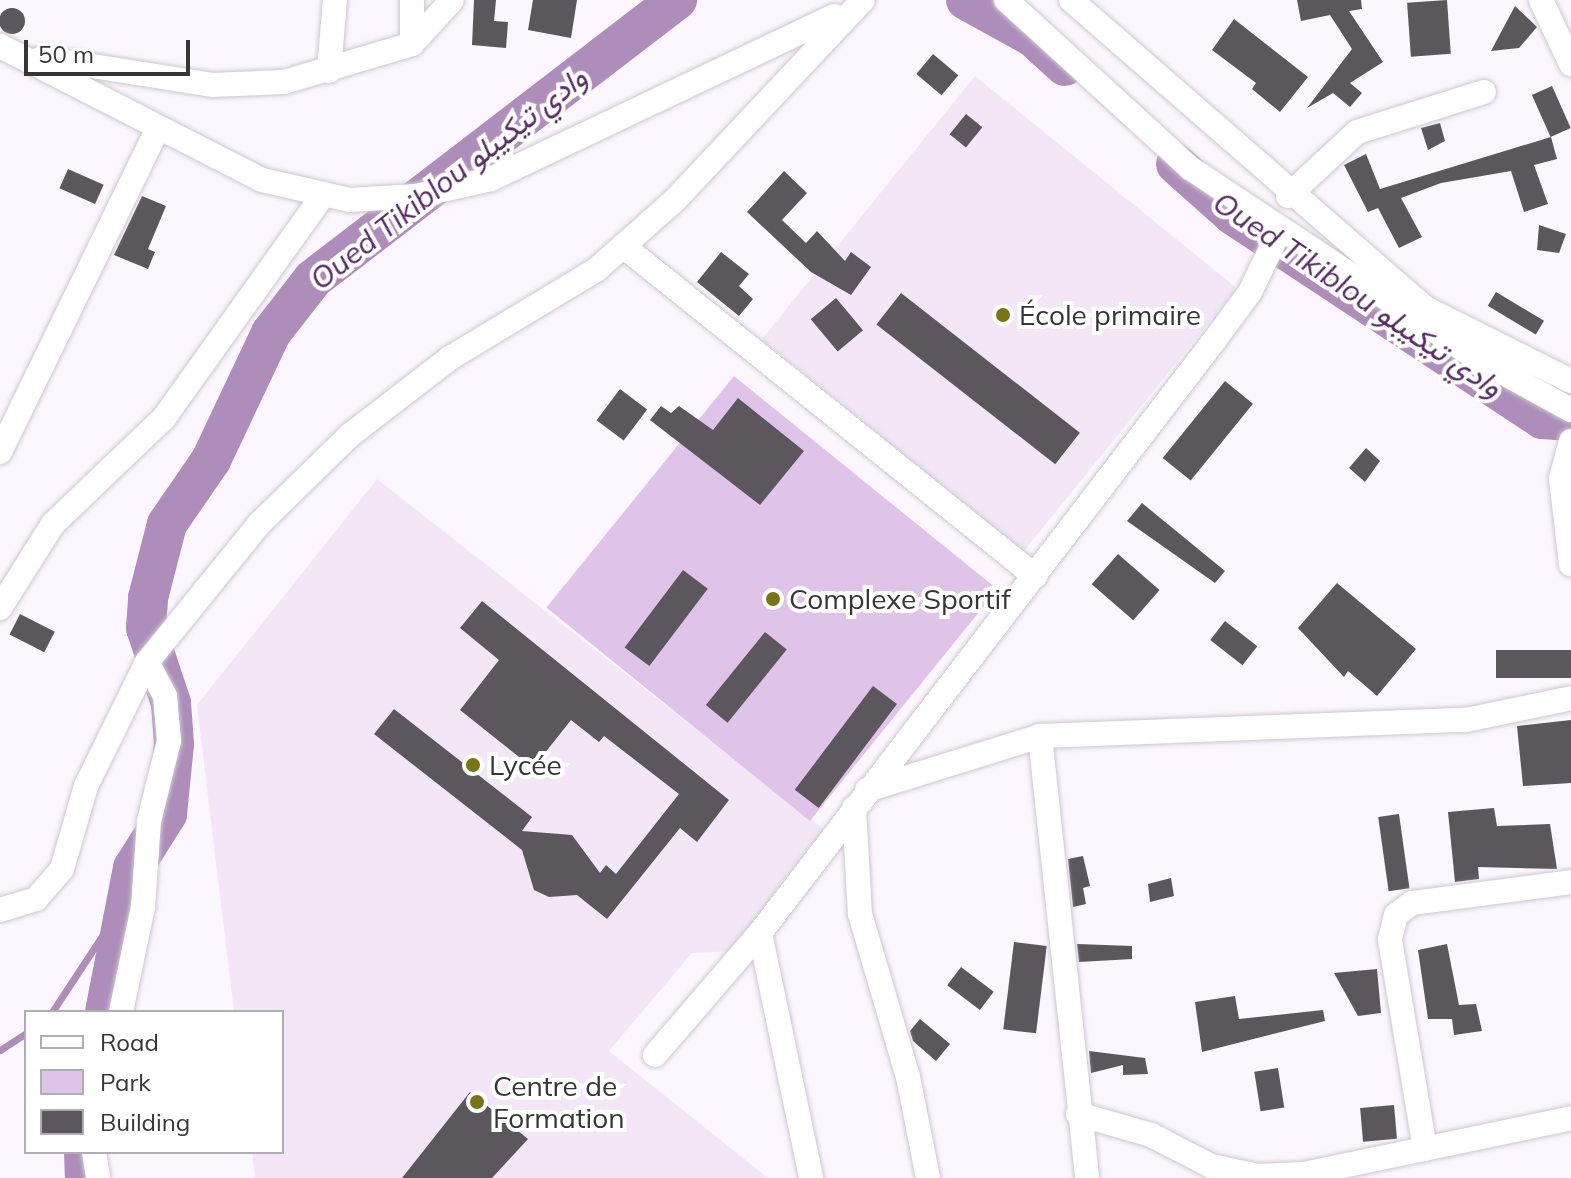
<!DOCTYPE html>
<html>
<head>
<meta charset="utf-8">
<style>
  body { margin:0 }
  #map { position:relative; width:1571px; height:1178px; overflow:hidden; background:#fcf6ff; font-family:Mulish,Vazirmatn,sans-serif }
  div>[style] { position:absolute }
  .built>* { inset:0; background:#f3e7f7; transform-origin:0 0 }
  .green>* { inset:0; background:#dfc3e9; transform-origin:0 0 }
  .stream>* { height:7px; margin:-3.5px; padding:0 3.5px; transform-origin:3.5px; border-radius:3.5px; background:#ae8dba }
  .river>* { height:40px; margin:-20px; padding:0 20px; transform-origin:20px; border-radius:20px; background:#ae8dba }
  .building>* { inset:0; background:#5c565d; transform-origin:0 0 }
  .round { border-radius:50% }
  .roads { filter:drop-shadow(0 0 2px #cdc7d0) drop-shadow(0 0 2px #cdc7d0) }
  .street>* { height:24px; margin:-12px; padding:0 12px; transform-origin:12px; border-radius:12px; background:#fff }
  .dots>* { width:22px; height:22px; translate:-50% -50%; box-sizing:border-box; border:4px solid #fff; border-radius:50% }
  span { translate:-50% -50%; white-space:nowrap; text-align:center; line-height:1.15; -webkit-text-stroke:8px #fff; paint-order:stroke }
  .poi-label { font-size:28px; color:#383539 }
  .left { translate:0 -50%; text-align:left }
  .water-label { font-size:30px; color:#552a63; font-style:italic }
  .legend { position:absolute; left:24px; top:1010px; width:260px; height:144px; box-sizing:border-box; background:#fff; border:2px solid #afaeb0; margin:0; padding:10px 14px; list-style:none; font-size:24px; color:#383539 }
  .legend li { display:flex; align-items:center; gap:16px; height:40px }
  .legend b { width:40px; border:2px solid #afaeb0 }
  .scale { position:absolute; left:24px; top:40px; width:166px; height:36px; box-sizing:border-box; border:4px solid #383539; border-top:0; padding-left:10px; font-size:24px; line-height:28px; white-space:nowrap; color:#383539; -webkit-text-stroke:6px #fff; paint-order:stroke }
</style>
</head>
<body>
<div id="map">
  <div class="built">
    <i style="left:975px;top:76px;width:337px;height:339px;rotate:39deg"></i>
    <i style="clip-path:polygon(377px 479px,826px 831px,734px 951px,692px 953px,609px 1051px,768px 1178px,255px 1178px,252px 1152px,282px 1152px,282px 1012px,234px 1012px,197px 705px)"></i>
  </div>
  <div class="green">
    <i style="left:734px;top:376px;width:339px;height:298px;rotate:39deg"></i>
  </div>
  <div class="stream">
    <i style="left:52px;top:1012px;width:136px;rotate:-56.7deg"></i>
    <i style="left:0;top:1050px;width:31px;rotate:-33deg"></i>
  </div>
  <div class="river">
    <i style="left:966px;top:0;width:77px;rotate:28.9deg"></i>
    <i style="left:1033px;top:37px;width:43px;rotate:42.2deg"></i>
    <i style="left:1176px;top:164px;width:76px;rotate:41.8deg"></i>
    <i style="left:1233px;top:215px;width:370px;rotate:33.4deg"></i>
    <i style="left:1542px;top:419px;width:29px;rotate:4deg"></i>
    <i style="left:105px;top:1012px;width:147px;rotate:-79deg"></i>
    <i style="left:133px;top:868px;width:64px;rotate:-57.8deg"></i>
    <i style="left:167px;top:814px;width:70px;rotate:-84.3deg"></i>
    <i style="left:174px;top:744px;width:41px;rotate:-94.2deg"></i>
    <i style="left:171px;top:703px;width:79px;rotate:-108.4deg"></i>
    <i style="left:146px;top:628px;width:30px;rotate:-86deg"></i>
    <i style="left:148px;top:598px;width:76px;rotate:-75.6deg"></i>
    <i style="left:167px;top:524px;width:78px;rotate:-55.5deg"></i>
    <i style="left:211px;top:460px;width:140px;rotate:-64.7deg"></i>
    <i style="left:271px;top:333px;width:68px;rotate:-52.1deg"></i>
    <i style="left:313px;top:279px;width:459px;rotate:-37.5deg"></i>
    <i style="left:84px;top:1152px;width:26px;rotate:88deg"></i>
  </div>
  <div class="building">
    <i style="clip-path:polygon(474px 0,496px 0,494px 21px,508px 22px,506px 48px,472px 45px)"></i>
    <i style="clip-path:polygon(533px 0,577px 0,571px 38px,528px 30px)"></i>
    <i style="clip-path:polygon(1297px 0,1361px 0,1362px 9px,1349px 11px,1383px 62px,1350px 83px,1362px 93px,1350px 107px,1333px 93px,1307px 108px,1352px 49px,1330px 15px,1301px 21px)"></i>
    <i style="left:1447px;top:0;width:54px;height:40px;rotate:86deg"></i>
    <i style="clip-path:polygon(1515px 6px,1537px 27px,1519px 48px,1491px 51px)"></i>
    <i class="round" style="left:-1px;top:8px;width:26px;height:26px"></i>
    <i style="clip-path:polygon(1234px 19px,1308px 77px,1280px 112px,1252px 89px,1256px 83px,1212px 50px)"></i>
    <i style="left:933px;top:54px;width:33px;height:26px;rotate:40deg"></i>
    <i style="left:1552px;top:86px;width:46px;height:22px;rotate:66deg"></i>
    <i style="left:966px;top:114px;width:21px;height:26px;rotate:39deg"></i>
    <i style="clip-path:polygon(1440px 123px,1445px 141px,1428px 150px,1421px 128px)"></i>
    <i style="clip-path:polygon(1551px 137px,1557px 159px,1534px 165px,1548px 204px,1524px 212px,1511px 171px,1441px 183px,1401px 198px,1422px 237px,1399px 248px,1378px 208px,1368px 212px,1344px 165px,1366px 154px,1380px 189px)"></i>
    <i style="left:68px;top:169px;width:39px;height:21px;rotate:24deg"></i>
    <i style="clip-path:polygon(784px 171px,807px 193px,782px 220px,806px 243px,817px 231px,845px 261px,851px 252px,871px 267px,851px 295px,811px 272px,747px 212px)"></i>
    <i style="clip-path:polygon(142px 196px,166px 206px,148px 249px,155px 252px,148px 269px,114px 255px)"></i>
    <i style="clip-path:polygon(1539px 225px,1566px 234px,1559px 253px,1537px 250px)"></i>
    <i style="clip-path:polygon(721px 252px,749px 274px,739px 286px,753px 299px,739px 316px,697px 282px)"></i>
    <i style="left:1496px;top:292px;width:56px;height:16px;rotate:31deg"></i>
    <i style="left:901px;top:293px;width:227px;height:40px;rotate:38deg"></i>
    <i style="left:836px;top:298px;width:42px;height:33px;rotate:50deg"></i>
    <i style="left:1225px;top:381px;width:36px;height:99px;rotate:39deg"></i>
    <i style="left:620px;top:389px;width:34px;height:39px;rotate:37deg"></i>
    <i style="clip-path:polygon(738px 398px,804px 451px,760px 505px,650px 420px,661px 406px,671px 413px,679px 406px,713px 430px)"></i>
    <i style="clip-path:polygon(1366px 448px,1380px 461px,1365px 482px,1349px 468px)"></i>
    <i style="clip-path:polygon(1142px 503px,1225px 571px,1215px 583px,1127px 521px)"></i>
    <i style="left:1118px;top:554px;width:55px;height:40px;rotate:41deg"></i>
    <i style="left:683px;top:570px;width:31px;height:97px;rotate:37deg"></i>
    <i style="clip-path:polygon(1337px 583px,1416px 649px,1377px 696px,1348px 671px,1344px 677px,1298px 628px)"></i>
    <i style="clip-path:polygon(482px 601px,729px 800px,697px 842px,680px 828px,607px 919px,577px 895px,549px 897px,534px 890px,522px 850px,374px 734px,394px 709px,532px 817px,522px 831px,572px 835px,600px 873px,606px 865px,616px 874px,679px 794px,604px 736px,599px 742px,571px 720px,533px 768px,460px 710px,499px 660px,460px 628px)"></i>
    <i style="left:20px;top:614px;width:39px;height:23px;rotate:27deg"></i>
    <i style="left:1225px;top:621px;width:41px;height:24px;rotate:38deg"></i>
    <i style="left:765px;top:632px;width:28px;height:94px;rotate:39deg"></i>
    <i style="left:1571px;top:650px;width:28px;height:75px;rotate:90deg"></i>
    <i style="left:873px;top:686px;width:30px;height:130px;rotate:37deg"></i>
    <i style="clip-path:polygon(1571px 720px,1571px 783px,1523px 786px,1517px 726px)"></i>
    <i style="clip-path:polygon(1494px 808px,1497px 826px,1550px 824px,1557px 869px,1478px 867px,1479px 879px,1455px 882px,1448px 812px)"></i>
    <i style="left:1399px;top:814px;width:75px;height:21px;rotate:82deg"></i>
    <i style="clip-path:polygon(1083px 856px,1090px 886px,1083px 888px,1086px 904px,1073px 907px,1068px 859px)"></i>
    <i style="clip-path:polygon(1171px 878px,1174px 896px,1150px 902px,1148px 884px)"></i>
    <i style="left:1014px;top:942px;width:33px;height:88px;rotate:7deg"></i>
    <i style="clip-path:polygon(1077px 944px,1132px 946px,1132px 959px,1079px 962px)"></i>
    <i style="clip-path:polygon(1447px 944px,1459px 1005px,1476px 1004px,1482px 1031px,1454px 1035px,1452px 1019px,1428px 1019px,1418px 950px)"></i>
    <i style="left:961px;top:967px;width:41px;height:23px;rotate:37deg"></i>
    <i style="clip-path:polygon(1377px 969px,1381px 1013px,1358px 1016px,1334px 973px)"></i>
    <i style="clip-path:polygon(1235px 996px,1239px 1019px,1323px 1010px,1325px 1021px,1202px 1052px,1195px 1002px)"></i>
    <i style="clip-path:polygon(920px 1019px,950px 1044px,936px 1061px,913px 1041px,910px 1031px)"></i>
    <i style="clip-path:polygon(1089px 1051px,1145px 1058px,1148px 1074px,1123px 1075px,1123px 1065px,1091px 1073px)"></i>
    <i style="left:1278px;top:1068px;width:40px;height:24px;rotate:81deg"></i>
    <i style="clip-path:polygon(470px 1092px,528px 1139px,492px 1178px,402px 1178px)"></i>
    <i style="left:1394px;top:1105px;width:34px;height:34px;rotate:85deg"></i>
  </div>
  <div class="roads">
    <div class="street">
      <i style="left:1006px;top:0;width:249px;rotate:42.4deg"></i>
      <i style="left:1190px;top:168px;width:343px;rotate:33.6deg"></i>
      <i style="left:1476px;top:358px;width:108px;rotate:28.7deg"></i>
      <i style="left:1071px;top:0;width:469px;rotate:41deg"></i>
      <i style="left:1425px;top:308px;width:163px;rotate:26.6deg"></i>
      <i style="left:1541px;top:0;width:71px;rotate:64.9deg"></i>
      <i style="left:412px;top:44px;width:44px;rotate:-90deg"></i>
      <i style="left:0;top:46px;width:294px;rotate:27.1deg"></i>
      <i style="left:262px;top:180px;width:90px;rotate:12.8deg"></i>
      <i style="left:350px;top:200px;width:66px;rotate:-3.5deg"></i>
      <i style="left:416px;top:196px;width:77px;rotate:-12.8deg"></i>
      <i style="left:491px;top:179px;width:380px;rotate:-25.4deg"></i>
      <i style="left:42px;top:58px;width:172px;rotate:9deg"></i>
      <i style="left:212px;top:85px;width:72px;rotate:-2.4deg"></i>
      <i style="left:284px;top:82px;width:134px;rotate:-16.5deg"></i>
      <i style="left:412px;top:44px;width:59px;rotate:-47.7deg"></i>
      <i style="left:329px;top:71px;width:71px;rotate:-85.2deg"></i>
      <i style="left:1288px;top:196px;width:94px;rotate:-42.8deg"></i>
      <i style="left:1357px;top:132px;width:133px;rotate:-17.5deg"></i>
      <i style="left:623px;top:246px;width:528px;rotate:38.69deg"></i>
      <i style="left:1571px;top:441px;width:39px;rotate:105deg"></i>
      <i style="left:1561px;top:479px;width:86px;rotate:83.3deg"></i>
      <i style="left:0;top:452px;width:358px;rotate:-64deg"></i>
      <i style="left:0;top:608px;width:99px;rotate:-57.8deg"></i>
      <i style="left:53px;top:524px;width:153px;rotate:-43.7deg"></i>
      <i style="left:164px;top:418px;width:270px;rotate:-54.5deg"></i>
      <i style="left:1040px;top:736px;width:444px;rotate:83.9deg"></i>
      <i style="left:867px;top:790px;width:181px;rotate:-17.3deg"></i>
      <i style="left:1040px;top:736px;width:426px;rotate:-2.2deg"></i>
      <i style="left:1466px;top:720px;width:107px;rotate:-11.8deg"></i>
      <i style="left:854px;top:808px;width:106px;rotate:86.8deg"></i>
      <i style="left:860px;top:914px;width:170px;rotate:73.6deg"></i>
      <i style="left:908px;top:1077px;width:103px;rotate:78.8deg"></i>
      <i style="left:0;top:910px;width:38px;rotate:-17deg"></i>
      <i style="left:36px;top:899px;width:40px;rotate:-49deg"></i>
      <i style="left:62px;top:869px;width:86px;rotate:-73.9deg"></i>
      <i style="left:86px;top:786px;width:138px;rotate:-63.8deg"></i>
      <i style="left:147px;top:662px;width:179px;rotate:-50.9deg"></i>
      <i style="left:260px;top:523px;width:124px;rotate:-44.3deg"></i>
      <i style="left:349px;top:436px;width:128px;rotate:-37.7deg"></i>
      <i style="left:450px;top:358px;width:170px;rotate:-31.1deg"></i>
      <i style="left:596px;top:270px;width:106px;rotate:-41.5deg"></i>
      <i style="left:675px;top:200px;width:274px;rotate:-46.8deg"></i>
      <i style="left:760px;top:933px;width:250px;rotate:78.2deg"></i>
      <i style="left:121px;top:1012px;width:107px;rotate:-78.2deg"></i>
      <i style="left:143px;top:907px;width:86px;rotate:-86deg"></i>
      <i style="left:149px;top:821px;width:82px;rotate:-76deg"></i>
      <i style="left:169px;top:741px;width:45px;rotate:-95.1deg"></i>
      <i style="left:165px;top:696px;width:38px;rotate:-118deg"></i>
      <i style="left:655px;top:1055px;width:161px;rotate:-49.3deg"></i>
      <i style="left:760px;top:933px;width:746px;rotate:-52.52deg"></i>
      <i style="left:1214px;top:341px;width:61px;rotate:-53.7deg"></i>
      <i style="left:1250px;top:292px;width:67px;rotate:-64.2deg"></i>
      <i style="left:1078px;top:1114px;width:76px;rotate:16deg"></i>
      <i style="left:1151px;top:1135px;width:68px;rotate:27.3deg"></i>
      <i style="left:1211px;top:1166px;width:48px;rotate:12deg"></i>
      <i style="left:1258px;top:1176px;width:46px;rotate:-2.5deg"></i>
      <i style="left:1304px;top:1174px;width:273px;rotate:-11.8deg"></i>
      <i style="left:1425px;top:1149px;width:213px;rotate:-99.5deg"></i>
      <i style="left:1390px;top:939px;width:25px;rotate:-76deg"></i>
      <i style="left:1396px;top:915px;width:20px;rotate:-37deg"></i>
      <i style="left:1412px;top:903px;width:160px;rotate:-7.5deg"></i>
      <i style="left:94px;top:1152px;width:26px;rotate:81deg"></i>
    </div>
  </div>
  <div class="dots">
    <i style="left:1003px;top:315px;background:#787519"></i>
    <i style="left:773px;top:599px;background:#787519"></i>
    <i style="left:473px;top:765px;background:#787519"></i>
    <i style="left:477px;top:1102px;background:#787519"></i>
  </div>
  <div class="poi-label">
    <span class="left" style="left:1019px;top:315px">École primaire</span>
    <span class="left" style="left:789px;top:599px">Complexe Sportif</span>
    <span class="left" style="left:489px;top:765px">Lycée</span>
    <span class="left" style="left:493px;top:1102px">Centre de<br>Formation</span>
  </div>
  <div class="water-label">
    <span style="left:448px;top:178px;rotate:-38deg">Oued Tikiblou وادي تيكيبلو</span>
    <span style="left:1358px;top:294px;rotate:34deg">Oued Tikiblou وادي تيكيبلو</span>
  </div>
  <ul class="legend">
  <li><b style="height:10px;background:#fff"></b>Road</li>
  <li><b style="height:22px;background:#dfc3e9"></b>Park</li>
  <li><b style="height:22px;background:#5c565d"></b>Building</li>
  </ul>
  <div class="scale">50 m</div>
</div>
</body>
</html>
